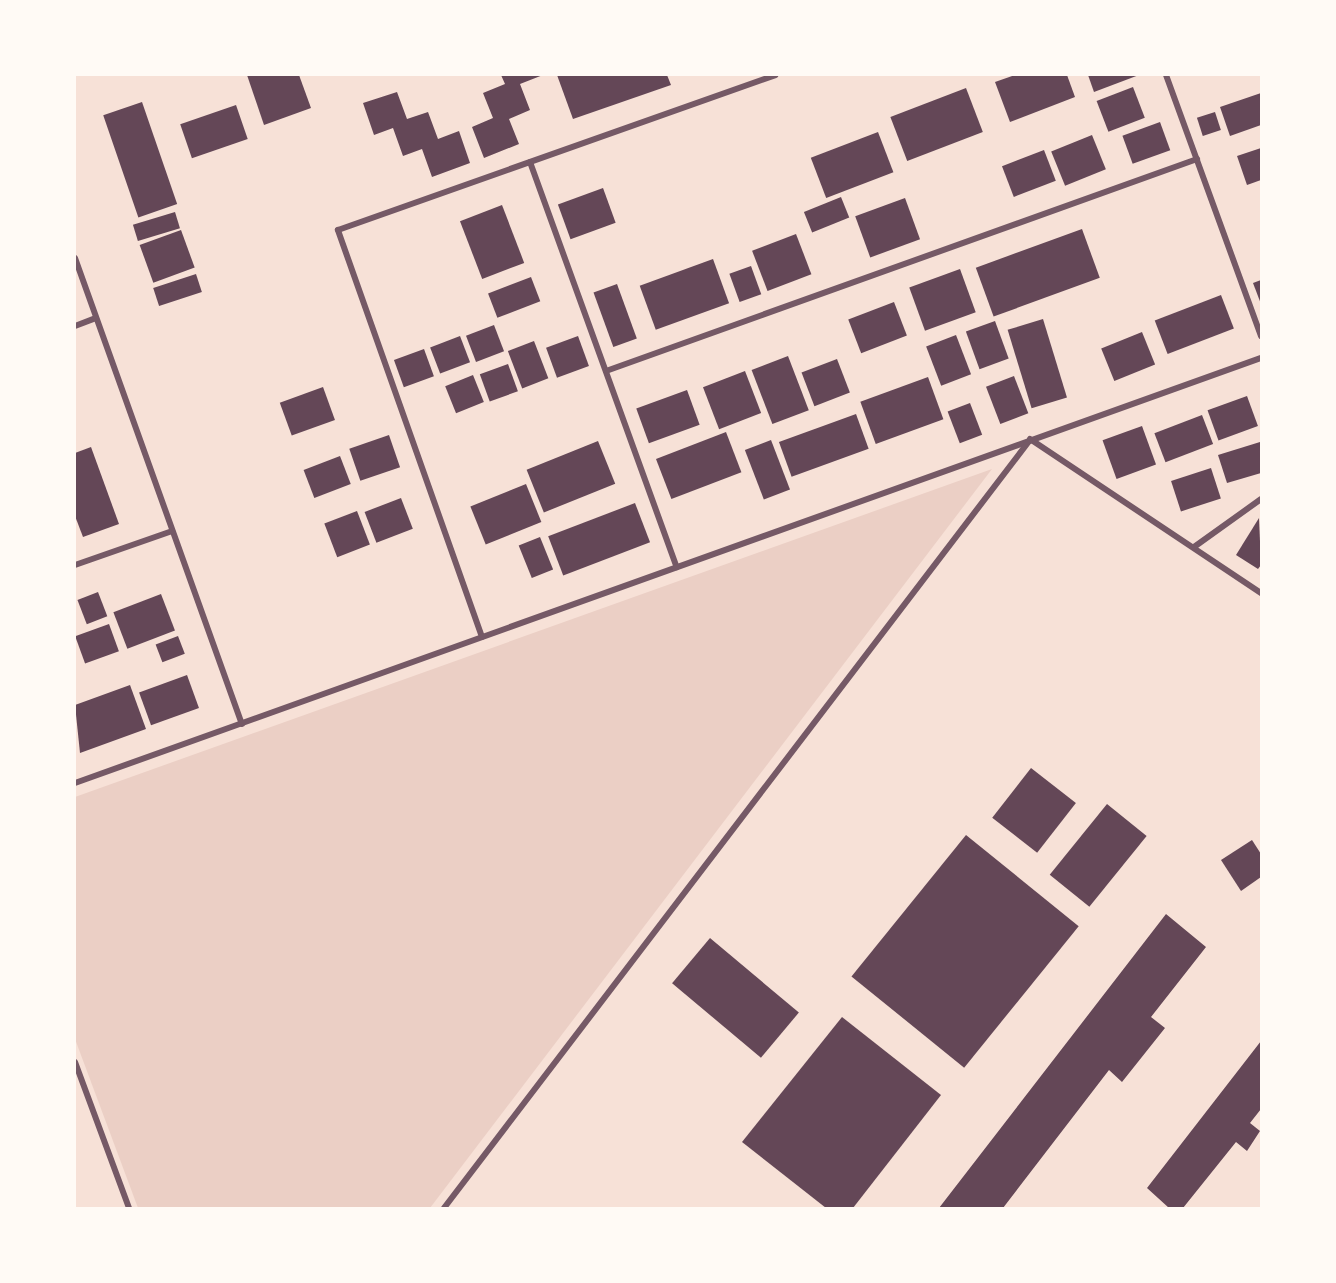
<!DOCTYPE html>
<html>
<head>
<meta charset="utf-8">
<style>
  body { margin:0 }
  #map { position:relative; width:1336px; height:1283px; overflow:hidden; background:#f7e1d7; font-family:"Exo 2",sans-serif }
  div>[style] { position:absolute }
  .green>* { inset:0; background:#ebcfc5 }
  .building>* { inset:0; background:#644757; transform-origin:0 0 }
  .minor>* { height:6px; margin:-3px; padding:0 3px; transform-origin:3px; border-radius:3px; background:#755966 }
  span { translate:-50% -50%; white-space:nowrap; text-align:center; line-height:1.15; -webkit-text-stroke:5px #fffaf5; paint-order:stroke }
  .frame { position:absolute; inset:0; border:76px solid #fffaf5; pointer-events:none }
</style>
</head>
<body>
<div id="map">
  <div class="green">
    <i style="clip-path:polygon(992px 469px,430px 1208px,138px 1208px,75px 1039px,75px 797px)"></i>
  </div>
  <div class="building">
    <i style="clip-path:polygon(247px 75px,299px 75px,311px 108px,264px 125px)"></i>
    <i style="clip-path:polygon(501px 75px,543px 75px,520px 84px,530px 110px,509px 119px,519px 144px,484px 158px,472px 127px,493px 118px,483px 93px,505px 84px)"></i>
    <i style="clip-path:polygon(557px 75px,667px 75px,671px 85px,573px 119px)"></i>
    <i style="clip-path:polygon(1015px 75px,1067px 75px,1075px 97px,1010px 122px,995px 82px)"></i>
    <i style="clip-path:polygon(1088px 75px,1139px 75px,1094px 92px)"></i>
    <i style="left:1133px;top:87px;width:33px;height:39px;rotate:69deg"></i>
    <i style="left:966px;top:88px;width:47px;height:81px;rotate:69deg"></i>
    <i style="clip-path:polygon(397px 92px,407px 119px,428px 112px,438px 139px,459px 131px,470px 163px,432px 177px,422px 149px,403px 156px,393px 128px,374px 135px,363px 103px)"></i>
    <i style="clip-path:polygon(1261px 93px,1261px 125px,1230px 136px,1220px 107px)"></i>
    <i style="left:142px;top:102px;width:108px;height:41px;rotate:71deg"></i>
    <i style="left:236px;top:105px;width:36px;height:59px;rotate:71deg"></i>
    <i style="left:1215px;top:112px;width:19px;height:19px;rotate:72deg"></i>
    <i style="left:1160px;top:122px;width:30px;height:40px;rotate:70deg"></i>
    <i style="left:878px;top:132px;width:43px;height:72px;rotate:69deg"></i>
    <i style="left:1092px;top:135px;width:37px;height:44px;rotate:68deg"></i>
    <i style="clip-path:polygon(1261px 148px,1261px 180px,1247px 185px,1237px 156px)"></i>
    <i style="left:1044px;top:150px;width:33px;height:45px;rotate:69deg"></i>
    <i style="left:603px;top:188px;width:37px;height:48px;rotate:70deg"></i>
    <i style="left:841px;top:197px;width:22px;height:40px;rotate:68deg"></i>
    <i style="left:905px;top:198px;width:44px;height:53px;rotate:70deg"></i>
    <i style="left:502px;top:205px;width:62px;height:45px;rotate:69deg"></i>
    <i style="left:175px;top:212px;width:17px;height:44px;rotate:73deg"></i>
    <i style="left:1082px;top:229px;width:52px;height:113px;rotate:70deg"></i>
    <i style="left:181px;top:230px;width:40px;height:44px;rotate:70deg"></i>
    <i style="left:796px;top:234px;width:43px;height:47px;rotate:69deg"></i>
    <i style="left:713px;top:259px;width:47px;height:78px;rotate:70deg"></i>
    <i style="left:751px;top:266px;width:30px;height:23px;rotate:70deg"></i>
    <i style="left:960px;top:269px;width:46px;height:54px;rotate:70deg"></i>
    <i style="left:196px;top:274px;width:19px;height:45px;rotate:72deg"></i>
    <i style="left:531px;top:277px;width:26px;height:46px;rotate:69deg"></i>
    <i style="clip-path:polygon(1261px 280px,1261px 304px,1253px 283px)"></i>
    <i style="left:617px;top:284px;width:58px;height:25px;rotate:70deg"></i>
    <i style="left:1221px;top:295px;width:36px;height:71px;rotate:69deg"></i>
    <i style="left:894px;top:302px;width:36px;height:49px;rotate:69deg"></i>
    <i style="left:1043px;top:319px;width:82px;height:37px;rotate:73deg"></i>
    <i style="left:995px;top:321px;width:40px;height:31px;rotate:70deg"></i>
    <i style="left:494px;top:325px;width:28px;height:30px;rotate:69deg"></i>
    <i style="left:1142px;top:332px;width:35px;height:44px;rotate:68deg"></i>
    <i style="left:956px;top:335px;width:42px;height:32px;rotate:69deg"></i>
    <i style="left:460px;top:336px;width:28px;height:32px;rotate:69deg"></i>
    <i style="left:578px;top:336px;width:32px;height:34px;rotate:70deg"></i>
    <i style="left:534px;top:341px;width:40px;height:28px;rotate:69deg"></i>
    <i style="left:424px;top:349px;width:29px;height:32px;rotate:70deg"></i>
    <i style="left:788px;top:356px;width:58px;height:39px;rotate:69deg"></i>
    <i style="left:837px;top:359px;width:36px;height:38px;rotate:69deg"></i>
    <i style="left:508px;top:364px;width:29px;height:30px;rotate:70deg"></i>
    <i style="left:745px;top:371px;width:45px;height:45px;rotate:69deg"></i>
    <i style="left:473px;top:375px;width:29px;height:30px;rotate:68deg"></i>
    <i style="left:1014px;top:376px;width:40px;height:30px;rotate:69deg"></i>
    <i style="left:928px;top:377px;width:45px;height:72px;rotate:70deg"></i>
    <i style="left:323px;top:387px;width:35px;height:46px;rotate:70deg"></i>
    <i style="left:687px;top:390px;width:37px;height:54px;rotate:70deg"></i>
    <i style="left:1247px;top:396px;width:32px;height:42px;rotate:70deg"></i>
    <i style="left:970px;top:403px;width:34px;height:24px;rotate:69deg"></i>
    <i style="left:856px;top:414px;width:37px;height:82px;rotate:70deg"></i>
    <i style="left:1202px;top:415px;width:31px;height:51px;rotate:69deg"></i>
    <i style="left:1142px;top:426px;width:41px;height:42px;rotate:70deg"></i>
    <i style="left:726px;top:432px;width:43px;height:75px;rotate:69deg"></i>
    <i style="left:389px;top:435px;width:34px;height:42px;rotate:71deg"></i>
    <i style="left:771px;top:440px;width:53px;height:28px;rotate:69deg"></i>
    <i style="left:598px;top:441px;width:46px;height:77px;rotate:68deg"></i>
    <i style="clip-path:polygon(1260px 442px,1261px 473px,1227px 483px,1218px 455px)"></i>
    <i style="clip-path:polygon(91px 447px,119px 524px,83px 537px,75px 516px,75px 453px)"></i>
    <i style="left:340px;top:456px;width:30px;height:39px;rotate:69deg"></i>
    <i style="left:1211px;top:468px;width:32px;height:42px;rotate:72deg"></i>
    <i style="left:526px;top:484px;width:41px;height:60px;rotate:68deg"></i>
    <i style="left:401px;top:498px;width:33px;height:39px;rotate:69deg"></i>
    <i style="left:635px;top:503px;width:42px;height:93px;rotate:69deg"></i>
    <i style="left:357px;top:511px;width:36px;height:35px;rotate:69deg"></i>
    <i style="clip-path:polygon(1259px 518px,1261px 565px,1258px 569px,1236px 555px)"></i>
    <i style="left:540px;top:537px;width:35px;height:23px;rotate:68deg"></i>
    <i style="left:98px;top:592px;width:26px;height:22px;rotate:69deg"></i>
    <i style="left:161px;top:594px;width:39px;height:51px;rotate:69deg"></i>
    <i style="left:109px;top:624px;width:29px;height:36px;rotate:70deg"></i>
    <i style="left:178px;top:636px;width:19px;height:24px;rotate:69deg"></i>
    <i style="left:187px;top:675px;width:35px;height:51px;rotate:70deg"></i>
    <i style="clip-path:polygon(130px 685px,146px 729px,80px 753px,75px 705px)"></i>
    <i style="left:1031px;top:768px;width:57px;height:63px;rotate:38deg"></i>
    <i style="left:1107px;top:804px;width:51px;height:91px;rotate:39deg"></i>
    <i style="left:966px;top:835px;width:145px;height:182px;rotate:39deg"></i>
    <i style="clip-path:polygon(1252px 840px,1261px 854px,1261px 877px,1241px 891px,1221px 860px)"></i>
    <i style="clip-path:polygon(1166px 914px,1206px 947px,1151px 1017px,1165px 1028px,1122px 1082px,1109px 1070px,1003px 1208px,939px 1208px)"></i>
    <i style="left:710px;top:938px;width:116px;height:59px;rotate:40deg"></i>
    <i style="clip-path:polygon(842px 1017px,941px 1095px,853px 1208px,826px 1208px,742px 1142px)"></i>
    <i style="clip-path:polygon(1261px 1041px,1261px 1109px,1250px 1123px,1260px 1131px,1247px 1151px,1236px 1142px,1183px 1208px,1169px 1208px,1147px 1188px)"></i>
  </div>
  <div class="minor">
    <i style="left:1166px;top:75px;width:278px;rotate:70deg"></i>
    <i style="left:530px;top:162px;width:431px;rotate:70.1deg"></i>
    <i style="left:75px;top:258px;width:495px;rotate:70.3deg"></i>
    <i style="left:75px;top:326px;width:22px;rotate:-21deg"></i>
    <i style="left:606px;top:371px;width:628px;rotate:-19.73deg"></i>
    <i style="left:1030px;top:439px;width:278px;rotate:33.7deg"></i>
    <i style="left:1194px;top:547px;width:82px;rotate:-35.6deg"></i>
    <i style="left:75px;top:565px;width:103px;rotate:-19.3deg"></i>
    <i style="left:482px;top:637px;width:432px;rotate:-109.5deg"></i>
    <i style="left:338px;top:230px;width:464px;rotate:-19.5deg"></i>
    <i style="left:75px;top:783px;width:1260px;rotate:-19.72deg"></i>
    <i style="left:75px;top:1062px;width:156px;rotate:69.7deg"></i>
    <i style="left:444px;top:1208px;width:966px;rotate:-52.66deg"></i>
  </div>
  <div class="frame"></div>
</div>
</body>
</html>
